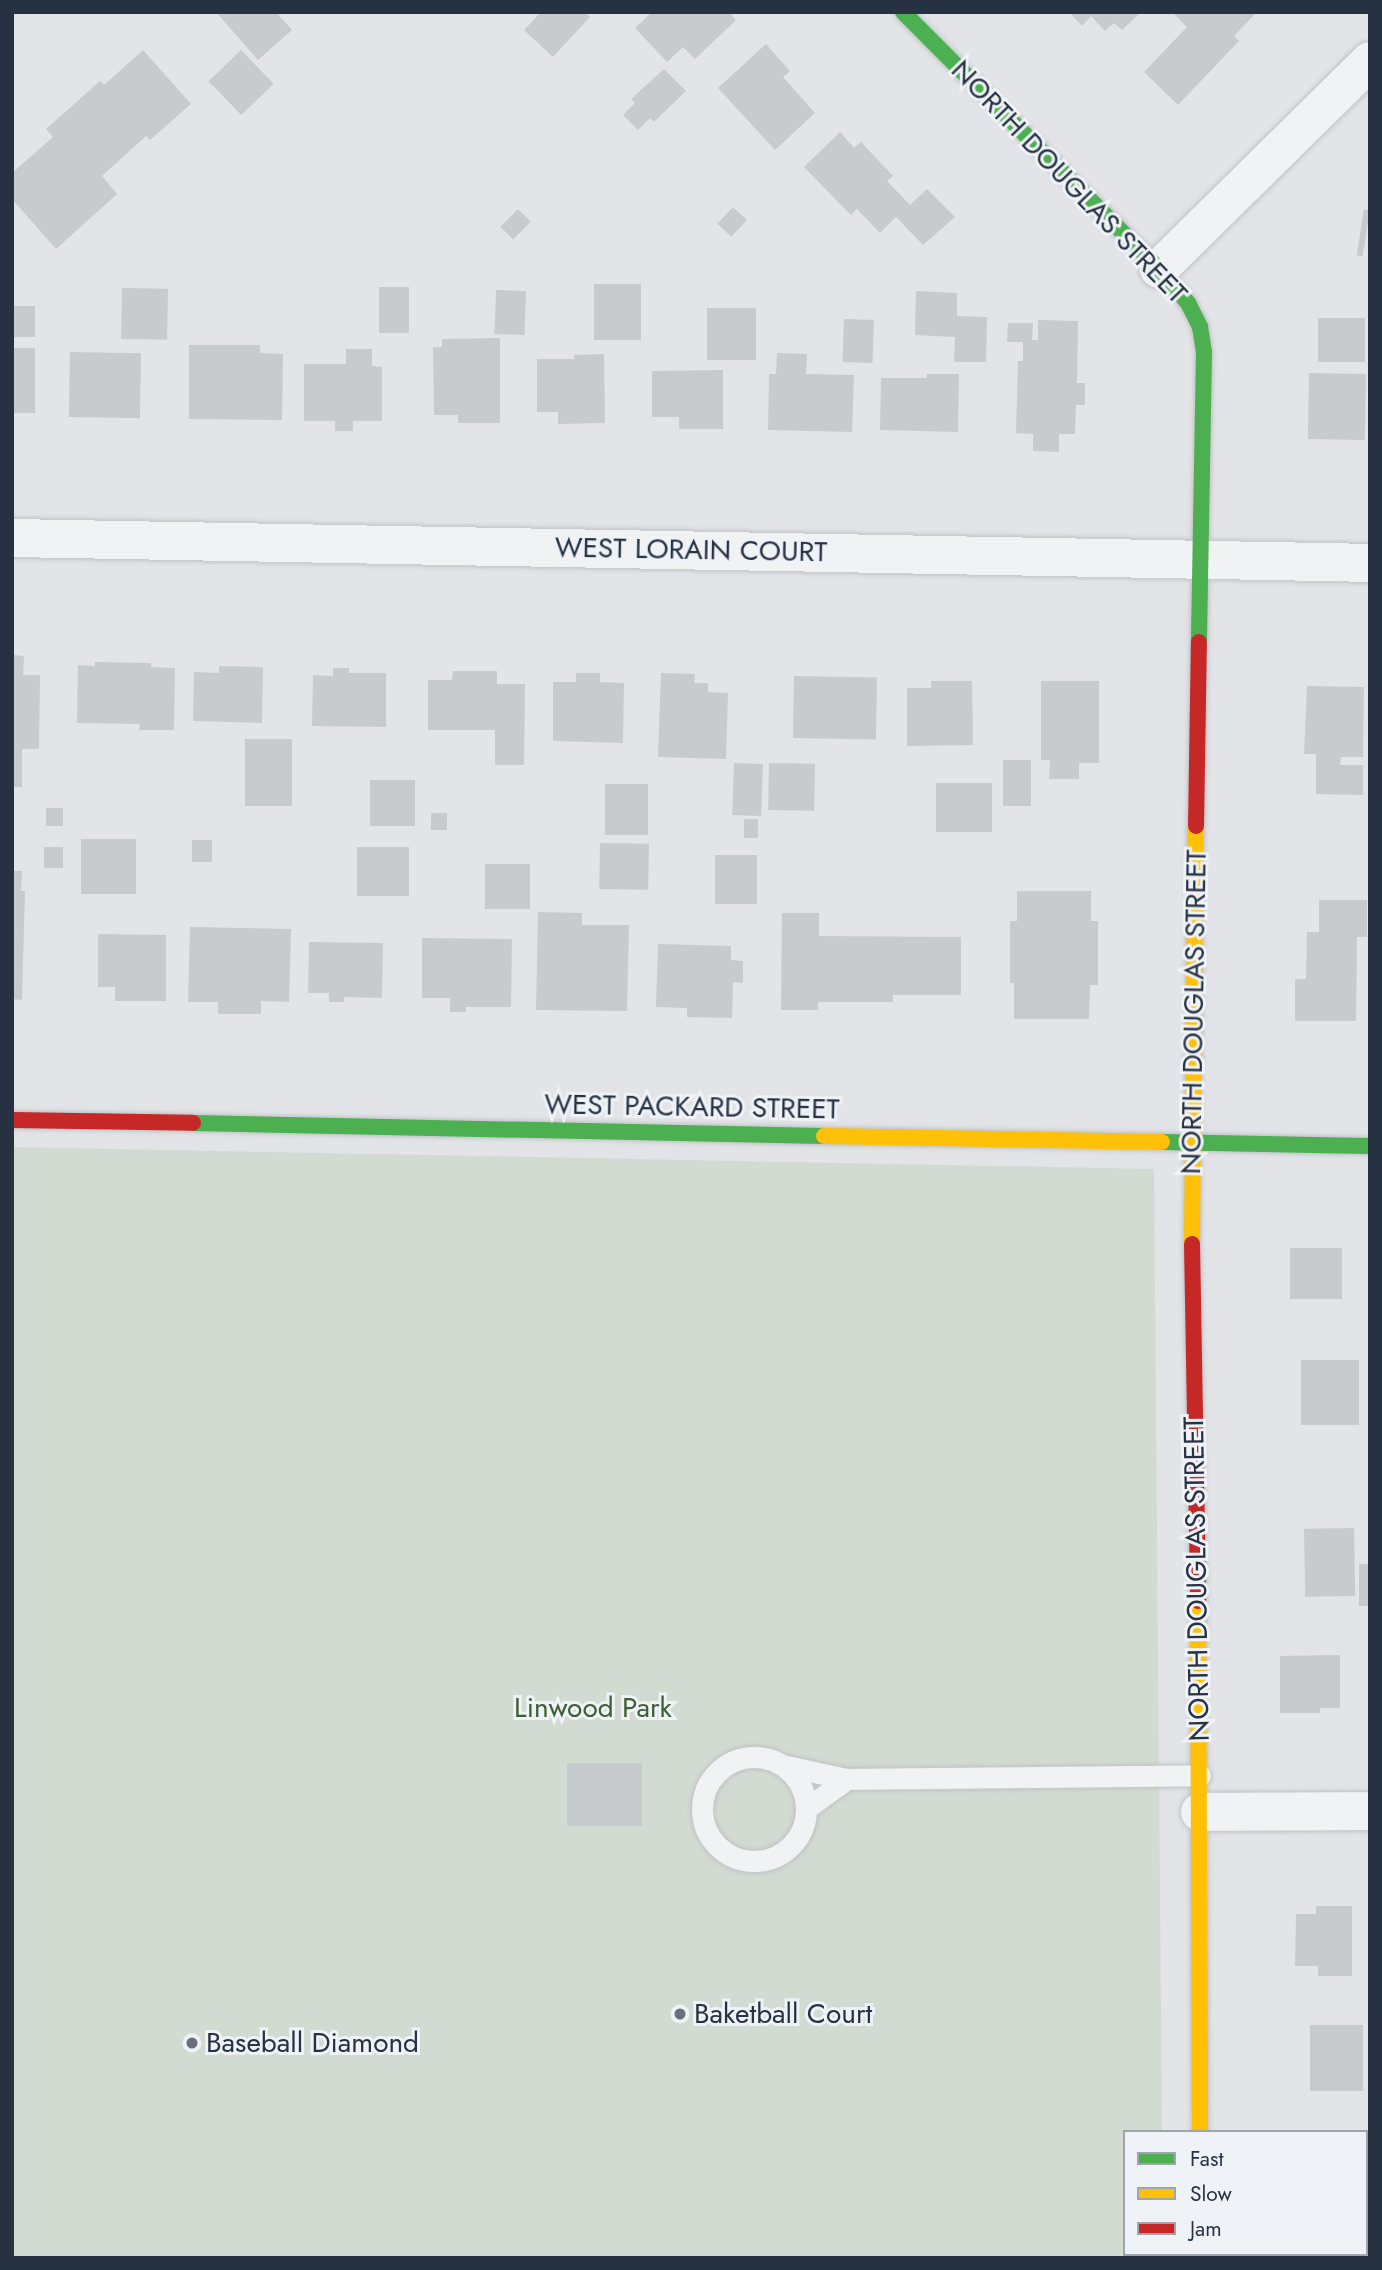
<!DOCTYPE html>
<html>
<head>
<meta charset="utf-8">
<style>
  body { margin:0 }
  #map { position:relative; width:1382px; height:2270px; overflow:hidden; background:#e2e4e7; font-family:Jost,sans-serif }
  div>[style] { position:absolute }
  .green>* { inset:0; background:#d2dbd1 }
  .building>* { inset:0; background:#c7cbce; transform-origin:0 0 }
  .roads { filter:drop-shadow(0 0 2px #c0c2c5) drop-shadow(0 0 2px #c0c2c5) }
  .lane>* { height:21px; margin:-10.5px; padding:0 10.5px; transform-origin:10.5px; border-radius:10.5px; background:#f1f2f4 }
  .lane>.ring { margin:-10.5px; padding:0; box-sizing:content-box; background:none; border:21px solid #f1f2f4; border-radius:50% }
  .street>* { height:38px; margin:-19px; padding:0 19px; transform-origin:19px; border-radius:19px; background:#f1f2f4 }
  .fast>* { height:16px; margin:-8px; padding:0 8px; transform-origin:8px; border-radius:8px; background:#4caf50 }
  .slow>* { height:16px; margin:-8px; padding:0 8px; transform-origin:8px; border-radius:8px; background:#ffc107 }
  .jam>* { height:16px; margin:-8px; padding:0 8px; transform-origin:8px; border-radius:8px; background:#c62828 }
  .dots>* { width:19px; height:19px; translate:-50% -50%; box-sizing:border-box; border:4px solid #eff2f7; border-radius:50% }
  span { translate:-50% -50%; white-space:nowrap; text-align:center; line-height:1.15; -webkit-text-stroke:6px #eff2f7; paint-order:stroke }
  .street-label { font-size:28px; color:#263242 }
  .park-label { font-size:28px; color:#3d6032 }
  .poi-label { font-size:28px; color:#263242 }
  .left { translate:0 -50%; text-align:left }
  .frame { position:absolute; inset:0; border:14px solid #263242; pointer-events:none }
  .legend { position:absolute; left:1123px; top:2130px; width:245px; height:126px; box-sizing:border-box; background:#eff2f7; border:2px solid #9fa5af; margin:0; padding:9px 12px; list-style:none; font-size:21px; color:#263242 }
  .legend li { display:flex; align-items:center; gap:14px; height:35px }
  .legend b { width:35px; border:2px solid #9fa5af }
</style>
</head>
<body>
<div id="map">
  <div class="green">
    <i style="clip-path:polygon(12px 1147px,1154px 1169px,1162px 2132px,1125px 2132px,1125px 2254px,1163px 2254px,1163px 2258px,12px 2258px)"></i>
  </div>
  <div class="building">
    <i style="clip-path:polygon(216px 12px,276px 12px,292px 30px,258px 60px)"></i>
    <i style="clip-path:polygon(541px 12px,585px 12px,590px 17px,553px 57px,524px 30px)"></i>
    <i style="clip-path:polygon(652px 12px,729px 12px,736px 20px,695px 59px,683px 47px,667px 62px,635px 28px)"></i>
    <i style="clip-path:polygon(1069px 12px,1141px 12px,1122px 30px,1114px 23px,1105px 31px,1091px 16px,1082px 26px)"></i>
    <i style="clip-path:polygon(1177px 12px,1257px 12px,1234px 36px,1239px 41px,1178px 105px,1144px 72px,1187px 27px,1175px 15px)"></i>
    <i style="clip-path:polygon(766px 44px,790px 71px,783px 77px,815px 113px,775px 150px,718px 88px)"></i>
    <i style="clip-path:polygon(143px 50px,191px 104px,150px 140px,146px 136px,102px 176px,117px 194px,56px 249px,12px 199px,12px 173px,53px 137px,46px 129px,100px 81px,104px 85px)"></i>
    <i style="left:241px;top:50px;width:47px;height:45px;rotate:46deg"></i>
    <i style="clip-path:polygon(664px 69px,686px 91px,654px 122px,650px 118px,638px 130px,623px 115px,635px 103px,631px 99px)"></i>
    <i style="clip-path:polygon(840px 132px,854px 148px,861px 142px,893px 176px,887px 181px,910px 205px,927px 189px,955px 217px,923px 245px,896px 217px,880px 233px,857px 209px,851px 215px,804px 167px)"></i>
    <i style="left:733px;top:207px;width:19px;height:23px;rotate:43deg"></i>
    <i style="left:518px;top:209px;width:18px;height:25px;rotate:45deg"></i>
    <i style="left:1364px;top:209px;width:6px;height:47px;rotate:9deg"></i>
    <i style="left:594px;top:284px;width:47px;height:56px"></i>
    <i style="left:379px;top:287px;width:30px;height:46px"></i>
    <i style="left:122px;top:288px;width:46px;height:51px;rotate:1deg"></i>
    <i style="left:496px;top:290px;width:30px;height:44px;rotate:2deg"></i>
    <i style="clip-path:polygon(916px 291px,957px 293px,957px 316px,987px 317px,986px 362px,954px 362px,955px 337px,915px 335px)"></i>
    <i style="left:12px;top:306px;width:23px;height:31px"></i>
    <i style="left:756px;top:308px;width:52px;height:49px;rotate:90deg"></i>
    <i style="left:1318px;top:318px;width:47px;height:44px"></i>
    <i style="left:844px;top:319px;width:30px;height:43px;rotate:2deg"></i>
    <i style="clip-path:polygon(1038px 320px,1078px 321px,1077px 383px,1085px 383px,1085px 405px,1076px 405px,1075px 434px,1059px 434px,1059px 452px,1033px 451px,1033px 434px,1016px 433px,1018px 361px,1023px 361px,1023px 342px,1007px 342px,1008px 323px,1033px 323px,1032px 340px,1038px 340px)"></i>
    <i style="clip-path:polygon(500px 338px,500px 423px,458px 423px,458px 415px,434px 415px,433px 347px,442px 347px,442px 339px)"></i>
    <i style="clip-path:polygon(189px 345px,260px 345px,260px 353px,283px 354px,282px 420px,189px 419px)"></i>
    <i style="left:12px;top:348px;width:23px;height:65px"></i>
    <i style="clip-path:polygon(346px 349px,372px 349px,372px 366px,382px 367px,382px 421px,353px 421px,353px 431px,335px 431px,335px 421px,304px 421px,304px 364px,346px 364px)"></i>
    <i style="left:70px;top:352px;width:71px;height:65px;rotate:1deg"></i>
    <i style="clip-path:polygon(777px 353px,807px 354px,806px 374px,854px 375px,852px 432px,768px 430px,769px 374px,776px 374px)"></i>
    <i style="clip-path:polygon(604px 354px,605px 423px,558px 424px,558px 412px,537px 412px,537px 359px,574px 359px,574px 355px)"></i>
    <i style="clip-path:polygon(723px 370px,723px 429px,679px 429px,679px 417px,652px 417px,652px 371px)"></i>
    <i style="left:1309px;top:373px;width:57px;height:66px;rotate:1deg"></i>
    <i style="clip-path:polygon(927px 374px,959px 374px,958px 432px,880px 430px,881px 378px,927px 378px)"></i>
    <i style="clip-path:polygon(12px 655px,24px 656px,23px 675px,40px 675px,39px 749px,22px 749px,22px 787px,12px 787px)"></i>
    <i style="clip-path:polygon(95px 662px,151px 663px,151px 667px,175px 668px,174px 730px,139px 730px,140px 724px,77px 723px,78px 665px,95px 666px)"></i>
    <i style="clip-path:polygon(219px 666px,263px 667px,262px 723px,193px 721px,194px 672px,219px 673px)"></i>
    <i style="clip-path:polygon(333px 668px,349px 668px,349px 673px,386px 673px,386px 727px,312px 726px,313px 675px,333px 676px)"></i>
    <i style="clip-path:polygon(453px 671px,497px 671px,497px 684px,525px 684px,524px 765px,495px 765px,495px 730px,428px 730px,428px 680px,452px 680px)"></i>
    <i style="clip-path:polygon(576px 673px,600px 673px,600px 682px,624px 683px,623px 743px,553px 741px,553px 682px,576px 682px)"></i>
    <i style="clip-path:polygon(661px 673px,695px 674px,694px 683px,708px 683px,708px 692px,728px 693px,726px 759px,658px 757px)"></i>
    <i style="left:794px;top:676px;width:83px;height:62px;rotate:1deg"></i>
    <i style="clip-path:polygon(931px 681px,972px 681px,973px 745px,907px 746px,907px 688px,931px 688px)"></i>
    <i style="clip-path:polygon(1041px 681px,1099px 681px,1099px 763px,1079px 763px,1079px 779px,1049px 779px,1050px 760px,1041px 760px)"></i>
    <i style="clip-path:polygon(1307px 686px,1364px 687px,1363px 757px,1341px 757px,1340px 765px,1363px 765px,1363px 795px,1316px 794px,1316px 754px,1304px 754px)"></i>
    <i style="left:245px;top:739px;width:47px;height:67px"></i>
    <i style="left:1003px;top:760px;width:28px;height:46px"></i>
    <i style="left:734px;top:763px;width:29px;height:52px;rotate:2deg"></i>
    <i style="left:769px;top:763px;width:46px;height:47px;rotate:1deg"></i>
    <i style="left:370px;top:780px;width:45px;height:46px"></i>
    <i style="left:936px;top:783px;width:56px;height:49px"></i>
    <i style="left:605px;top:784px;width:43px;height:51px"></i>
    <i style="left:46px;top:808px;width:17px;height:18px"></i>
    <i style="left:431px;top:813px;width:16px;height:17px"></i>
    <i style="left:758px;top:819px;width:19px;height:14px;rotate:90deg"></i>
    <i style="left:81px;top:839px;width:55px;height:55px"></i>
    <i style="left:192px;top:840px;width:20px;height:22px"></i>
    <i style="left:600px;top:843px;width:49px;height:46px;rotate:1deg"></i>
    <i style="left:44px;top:847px;width:19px;height:21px"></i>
    <i style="left:357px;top:847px;width:52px;height:49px"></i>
    <i style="left:715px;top:855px;width:42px;height:49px"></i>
    <i style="left:485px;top:864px;width:45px;height:45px"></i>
    <i style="clip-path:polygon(12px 871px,22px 871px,21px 891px,25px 891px,22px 1000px,12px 999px)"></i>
    <i style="clip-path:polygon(1017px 891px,1091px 891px,1091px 921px,1098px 921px,1098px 985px,1090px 985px,1089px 1019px,1014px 1019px,1014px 983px,1010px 983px,1010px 921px,1017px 921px)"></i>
    <i style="clip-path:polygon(1319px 900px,1367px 900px,1367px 937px,1357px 937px,1356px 1021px,1295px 1021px,1295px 979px,1306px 979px,1307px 932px,1319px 932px)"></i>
    <i style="clip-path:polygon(538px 912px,582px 913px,582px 925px,629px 925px,627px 1011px,536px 1010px)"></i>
    <i style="clip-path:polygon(782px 913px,819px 913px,819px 936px,961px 937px,961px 995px,893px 995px,893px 1002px,818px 1002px,818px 1010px,781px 1010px)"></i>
    <i style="clip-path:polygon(190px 927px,291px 929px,289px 1002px,261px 1001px,261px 1014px,218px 1014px,218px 1002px,188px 1002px)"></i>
    <i style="clip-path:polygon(98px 934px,166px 935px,166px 1001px,115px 1001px,115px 987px,98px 987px)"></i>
    <i style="clip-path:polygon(422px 938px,512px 939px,511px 1007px,466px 1007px,466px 1012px,450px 1012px,450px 998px,422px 998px)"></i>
    <i style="clip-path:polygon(309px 942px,383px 943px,382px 998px,344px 997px,344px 1002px,329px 1002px,329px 993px,308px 993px)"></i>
    <i style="clip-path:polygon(658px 944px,731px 946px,731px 960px,743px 961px,743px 983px,733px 982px,732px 1018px,687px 1017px,687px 1008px,656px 1007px)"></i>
    <i style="left:1290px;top:1248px;width:52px;height:51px"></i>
    <i style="left:1301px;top:1360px;width:58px;height:65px"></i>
    <i style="left:1354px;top:1528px;width:68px;height:50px;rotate:89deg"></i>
    <i style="left:1359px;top:1564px;width:11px;height:42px"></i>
    <i style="clip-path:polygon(1340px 1655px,1340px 1708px,1320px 1708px,1320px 1713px,1280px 1713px,1280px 1656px)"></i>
    <i style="left:567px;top:1763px;width:75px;height:63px"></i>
    <i style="clip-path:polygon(1316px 1906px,1352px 1906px,1352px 1976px,1318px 1976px,1318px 1966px,1295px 1966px,1296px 1914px,1316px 1914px)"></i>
    <i style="left:1310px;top:2025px;width:53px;height:66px"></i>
    <i style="left:1366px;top:2186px;width:4px;height:44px"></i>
    <i style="left:1293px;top:2254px;width:65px;height:4px"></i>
  </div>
  <div class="roads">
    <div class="lane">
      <i class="ring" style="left:702px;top:1757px;width:83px;height:83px"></i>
      <i style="left:782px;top:1765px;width:66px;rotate:12.2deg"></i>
      <i style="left:847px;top:1779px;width:49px;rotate:144.1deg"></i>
      <i style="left:847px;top:1779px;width:353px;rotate:-0.6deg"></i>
    </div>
    <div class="street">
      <i style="left:1159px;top:269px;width:296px;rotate:-44.6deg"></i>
      <i style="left:12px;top:538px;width:1358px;rotate:1.05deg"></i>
      <i style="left:1200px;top:1812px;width:170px;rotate:-0.3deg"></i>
      <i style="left:1200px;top:2258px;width:4px;rotate:-90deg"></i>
    </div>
    <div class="fast">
      <i style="left:903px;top:12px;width:363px;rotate:45.1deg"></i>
      <i style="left:1159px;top:269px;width:45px;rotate:49.5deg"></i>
      <i style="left:1188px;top:303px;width:27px;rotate:63deg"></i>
      <i style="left:1200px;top:327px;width:25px;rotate:81deg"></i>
      <i style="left:1204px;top:352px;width:290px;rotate:91deg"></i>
      <i style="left:193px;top:1123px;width:631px;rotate:1.18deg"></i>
      <i style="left:1162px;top:1142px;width:208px;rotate:1.1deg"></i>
    </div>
    <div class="slow">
      <i style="left:824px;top:1136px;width:338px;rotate:1deg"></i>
      <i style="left:1192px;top:1244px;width:418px;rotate:-89.5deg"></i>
      <i style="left:1198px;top:1601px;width:531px;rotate:89.78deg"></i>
    </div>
    <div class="jam">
      <i style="left:1196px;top:826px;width:184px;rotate:-89.1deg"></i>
      <i style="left:12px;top:1120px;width:181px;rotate:0.9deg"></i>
      <i style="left:1192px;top:1244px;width:357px;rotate:89deg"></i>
    </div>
  </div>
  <div class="dots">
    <i style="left:680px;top:2014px;background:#68707c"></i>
    <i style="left:192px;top:2043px;background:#68707c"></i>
  </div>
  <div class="street-label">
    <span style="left:1069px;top:182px;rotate:46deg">NORTH DOUGLAS STREET</span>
    <span style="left:691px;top:550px;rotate:1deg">WEST LORAIN COURT</span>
    <span style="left:1194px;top:1012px;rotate:-89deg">NORTH DOUGLAS STREET</span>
    <span style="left:692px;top:1107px;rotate:1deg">WEST PACKARD STREET</span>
    <span style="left:1197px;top:1579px;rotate:-91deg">NORTH DOUGLAS STREET</span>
  </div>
  <div class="park-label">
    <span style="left:593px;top:1708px">Linwood Park</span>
  </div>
  <div class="poi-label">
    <span class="left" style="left:694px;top:2014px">Baketball Court</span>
    <span class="left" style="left:206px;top:2043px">Baseball Diamond</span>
  </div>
  <div class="frame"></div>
  <ul class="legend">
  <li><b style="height:9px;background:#4caf50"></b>Fast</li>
  <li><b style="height:9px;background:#ffc107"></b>Slow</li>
  <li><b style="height:9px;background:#c62828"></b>Jam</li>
  </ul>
</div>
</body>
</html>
